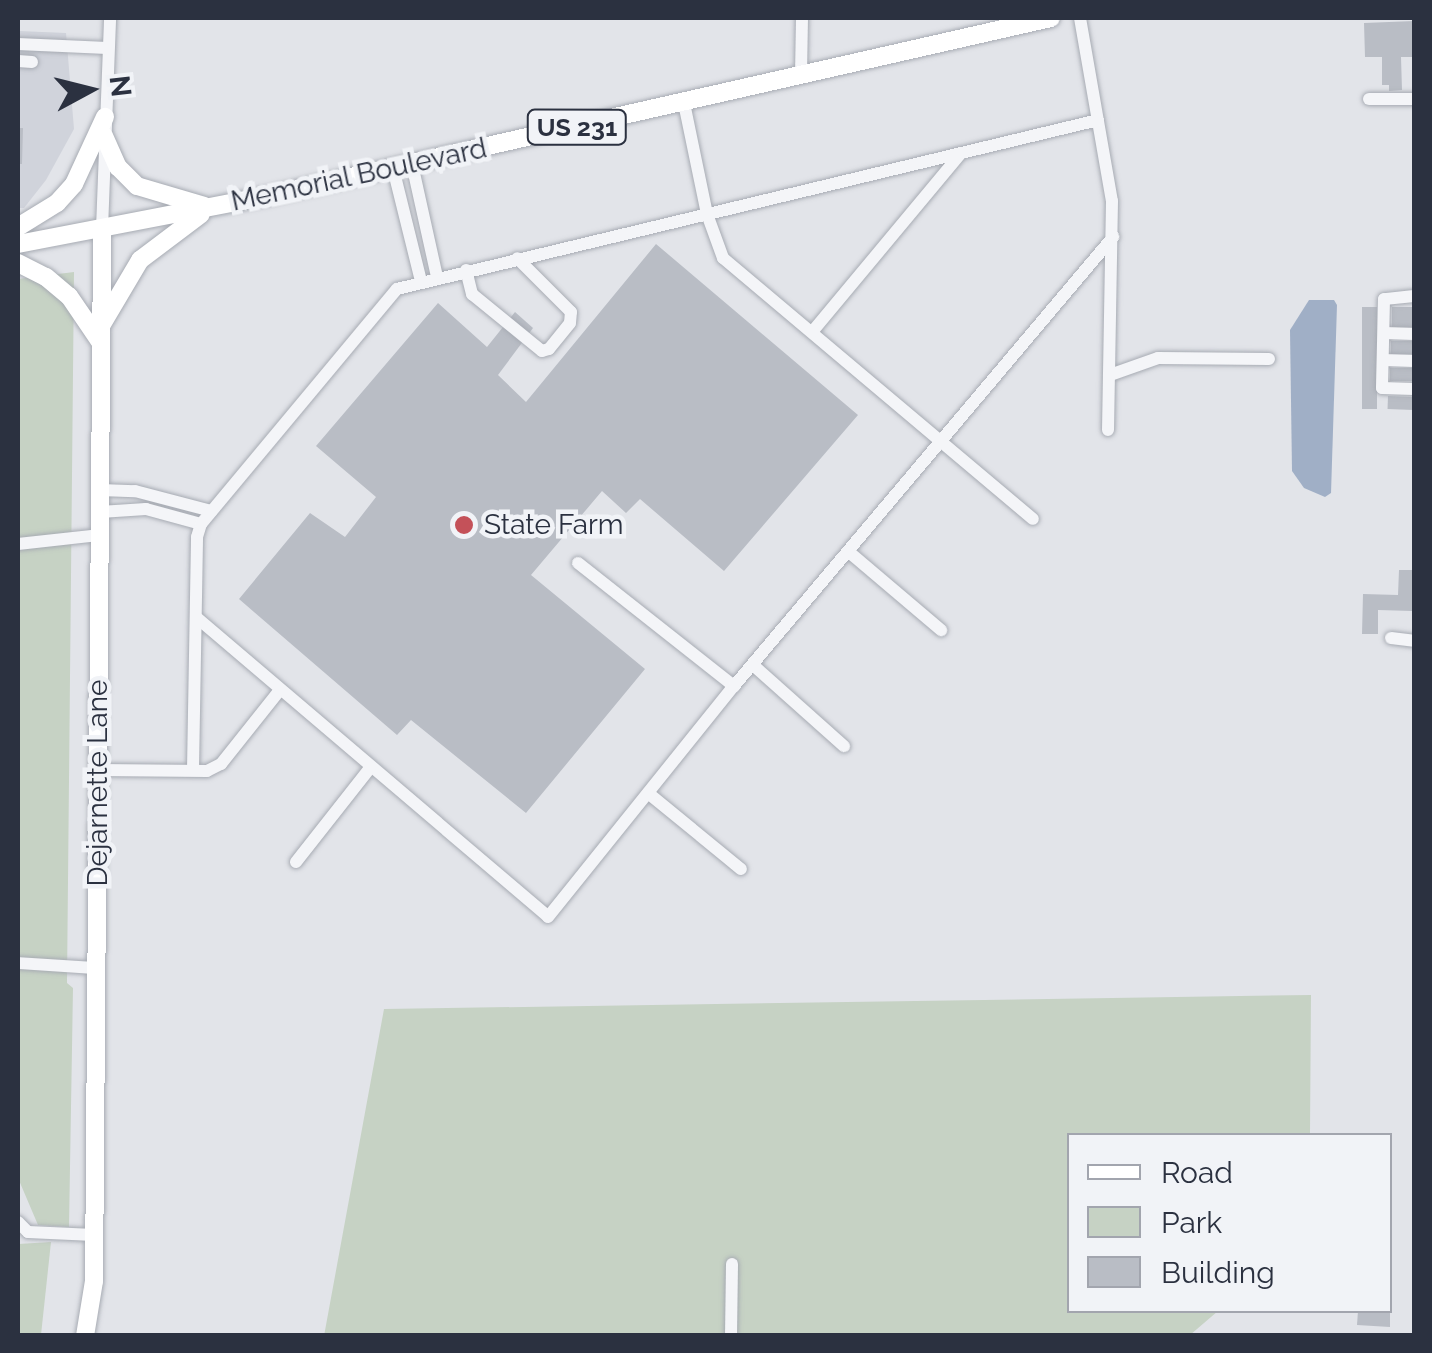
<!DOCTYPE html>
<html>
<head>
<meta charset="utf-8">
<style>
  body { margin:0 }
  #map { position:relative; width:1432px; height:1353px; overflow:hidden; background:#e2e4e9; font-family:Raleway,sans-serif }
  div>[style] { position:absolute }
  .built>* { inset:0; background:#d0d3db }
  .green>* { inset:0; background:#c6d2c4 }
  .water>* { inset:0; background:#a0afc6 }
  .building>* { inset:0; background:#b9bdc5; transform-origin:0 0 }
  .roads { filter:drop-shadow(0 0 2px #a7abb3) drop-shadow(0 0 2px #a7abb3) }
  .minor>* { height:12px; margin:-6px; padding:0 6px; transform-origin:6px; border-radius:6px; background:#f4f5f8 }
  .major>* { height:18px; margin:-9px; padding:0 9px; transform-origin:9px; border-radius:9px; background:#fff }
  .dots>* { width:28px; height:28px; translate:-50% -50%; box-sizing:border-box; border:5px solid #f1f3f7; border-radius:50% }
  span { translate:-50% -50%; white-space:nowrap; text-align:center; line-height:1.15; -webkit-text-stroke:9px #f1f3f7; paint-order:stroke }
  .shield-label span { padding:2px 8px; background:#f1f3f7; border:2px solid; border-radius:8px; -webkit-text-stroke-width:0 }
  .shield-label { font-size:25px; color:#2b3140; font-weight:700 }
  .street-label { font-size:28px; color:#2b3140 }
  .poi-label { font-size:28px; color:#2b3140 }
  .left { translate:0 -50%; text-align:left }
  .frame { position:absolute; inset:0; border:20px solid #2b3140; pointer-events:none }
  .legend { position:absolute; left:1067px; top:1133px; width:325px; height:180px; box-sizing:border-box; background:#f1f3f7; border:2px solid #a2a5ae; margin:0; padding:12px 18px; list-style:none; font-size:30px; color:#2b3140 }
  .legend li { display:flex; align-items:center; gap:20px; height:50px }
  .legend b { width:50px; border:2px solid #a2a5ae }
  .north { position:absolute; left:40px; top:40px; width:100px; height:100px; -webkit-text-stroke:8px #f1f3f7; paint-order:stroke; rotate:83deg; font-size:28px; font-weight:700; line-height:40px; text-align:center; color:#2b3140 }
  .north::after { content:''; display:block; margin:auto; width:35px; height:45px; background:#2b3140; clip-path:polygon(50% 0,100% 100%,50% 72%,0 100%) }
</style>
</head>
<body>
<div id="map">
  <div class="built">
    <i style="clip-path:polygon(18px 31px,66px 33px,74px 129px,46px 180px,24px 208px,18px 208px)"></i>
  </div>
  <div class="green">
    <i style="clip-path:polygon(74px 272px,67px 983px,73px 988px,69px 1227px,38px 1225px,18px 1178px,18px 279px)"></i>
    <i style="clip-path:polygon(1311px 995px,1310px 1135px,1070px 1136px,1070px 1310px,1218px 1311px,1190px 1335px,324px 1336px,384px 1009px)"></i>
    <i style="clip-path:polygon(51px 1242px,41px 1335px,18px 1335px,18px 1244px)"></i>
  </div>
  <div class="water">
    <i style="clip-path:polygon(1309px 300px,1334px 300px,1337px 305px,1331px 493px,1325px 497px,1304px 488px,1292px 471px,1290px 330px)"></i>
  </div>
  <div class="building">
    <i style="clip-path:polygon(1414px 21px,1414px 57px,1401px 57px,1402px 90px,1389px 91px,1389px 85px,1382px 85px,1382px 57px,1365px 57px,1364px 23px)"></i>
    <i style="clip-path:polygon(18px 128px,23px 128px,22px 164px,18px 164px)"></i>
    <i style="clip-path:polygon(656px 244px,858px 415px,724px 571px,640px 499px,626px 513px,602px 491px,531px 575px,645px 669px,526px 813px,411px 720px,397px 735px,239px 599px,310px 513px,345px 537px,376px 497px,316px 446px,438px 303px,487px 347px,515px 312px,533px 328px,498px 375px,526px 402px)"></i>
    <i style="left:1362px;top:307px;width:15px;height:102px"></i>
    <i style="left:1392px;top:307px;width:22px;height:20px"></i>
    <i style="left:1391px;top:341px;width:23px;height:13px"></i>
    <i style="left:1390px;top:368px;width:24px;height:13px"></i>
    <i style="left:1388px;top:396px;width:26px;height:13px;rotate:2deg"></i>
    <i style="clip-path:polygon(1399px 570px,1414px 570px,1412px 611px,1378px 610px,1378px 634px,1362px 634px,1363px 594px,1398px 595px)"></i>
    <i style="clip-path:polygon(1390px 1310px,1390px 1327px,1357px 1325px,1358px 1311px)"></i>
  </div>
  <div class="roads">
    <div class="minor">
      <i style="left:1080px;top:18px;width:186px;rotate:80.1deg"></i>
      <i style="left:1112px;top:201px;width:229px;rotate:91deg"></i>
      <i style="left:18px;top:44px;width:89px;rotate:2.6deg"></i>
      <i style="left:18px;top:61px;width:14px;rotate:4deg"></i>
      <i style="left:801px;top:75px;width:57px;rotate:-89deg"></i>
      <i style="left:1369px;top:99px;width:45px"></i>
      <i style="left:684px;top:103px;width:113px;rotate:78.3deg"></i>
      <i style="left:707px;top:214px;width:47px;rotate:70deg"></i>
      <i style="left:723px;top:258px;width:405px;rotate:40.1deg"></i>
      <i style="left:412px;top:164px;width:116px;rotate:77.5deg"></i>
      <i style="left:393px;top:168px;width:116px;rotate:76.1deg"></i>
      <i style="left:102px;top:229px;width:211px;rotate:-87.8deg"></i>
      <i style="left:466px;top:270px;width:25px;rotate:76deg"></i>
      <i style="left:472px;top:294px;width:90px;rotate:39.2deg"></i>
      <i style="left:542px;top:351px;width:7px;rotate:-16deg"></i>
      <i style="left:549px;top:349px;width:33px;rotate:-51deg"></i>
      <i style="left:570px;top:323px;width:11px;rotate:-85deg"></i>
      <i style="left:571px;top:312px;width:76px;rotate:-135deg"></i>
      <i style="left:1414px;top:296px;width:30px;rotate:174deg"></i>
      <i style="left:1384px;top:299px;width:89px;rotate:91.3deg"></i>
      <i style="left:1382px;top:388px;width:32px;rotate:2deg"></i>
      <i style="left:812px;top:332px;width:233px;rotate:-50.2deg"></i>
      <i style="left:1384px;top:333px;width:30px;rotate:2deg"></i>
      <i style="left:1383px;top:360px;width:31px;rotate:2deg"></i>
      <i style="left:1110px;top:375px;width:51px;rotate:-19.5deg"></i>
      <i style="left:1158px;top:358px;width:111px;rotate:0.5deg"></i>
      <i style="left:100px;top:490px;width:35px;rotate:2deg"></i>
      <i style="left:135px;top:491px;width:79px;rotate:14.7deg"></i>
      <i style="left:100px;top:512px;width:46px;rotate:-3.7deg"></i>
      <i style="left:146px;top:509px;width:57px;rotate:15.3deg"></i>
      <i style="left:18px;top:544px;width:81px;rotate:-6.3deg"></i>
      <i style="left:849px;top:552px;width:121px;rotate:40.3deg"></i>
      <i style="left:578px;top:563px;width:199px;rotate:38.3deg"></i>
      <i style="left:196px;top:617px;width:462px;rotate:40.4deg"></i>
      <i style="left:548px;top:917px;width:297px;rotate:-51.2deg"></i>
      <i style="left:734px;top:686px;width:588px;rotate:-49.83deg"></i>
      <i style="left:1391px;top:638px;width:23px;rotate:7deg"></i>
      <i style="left:753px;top:665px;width:122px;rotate:41.7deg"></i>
      <i style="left:193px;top:769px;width:232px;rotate:-89deg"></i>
      <i style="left:197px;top:537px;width:14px;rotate:-73deg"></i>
      <i style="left:201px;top:524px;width:306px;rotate:-50.2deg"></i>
      <i style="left:397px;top:289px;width:721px;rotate:-13.55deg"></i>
      <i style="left:98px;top:770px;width:109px;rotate:0.5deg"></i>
      <i style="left:207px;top:771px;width:16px;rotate:-27deg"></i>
      <i style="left:221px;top:764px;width:93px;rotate:-51.5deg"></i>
      <i style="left:648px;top:793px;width:120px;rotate:39.3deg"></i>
      <i style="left:296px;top:862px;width:120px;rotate:-51.8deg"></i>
      <i style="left:18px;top:963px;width:78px;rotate:3.7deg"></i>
      <i style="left:18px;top:1222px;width:14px;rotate:45deg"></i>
      <i style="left:28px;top:1232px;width:66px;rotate:2.6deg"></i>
      <i style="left:731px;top:1336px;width:72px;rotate:-89.2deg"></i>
    </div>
    <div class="major">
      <i style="left:104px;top:136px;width:34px;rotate:66deg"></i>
      <i style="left:118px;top:167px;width:27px;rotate:45deg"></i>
      <i style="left:137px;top:186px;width:70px;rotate:16.6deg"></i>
      <i style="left:18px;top:227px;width:46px;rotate:-31.6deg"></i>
      <i style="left:57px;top:203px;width:25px;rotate:-48deg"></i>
      <i style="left:74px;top:184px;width:74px;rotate:-65.2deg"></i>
      <i style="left:18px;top:244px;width:249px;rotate:-10.9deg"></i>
      <i style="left:263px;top:197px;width:808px;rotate:-12.8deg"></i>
      <i style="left:18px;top:263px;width:31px;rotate:27deg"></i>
      <i style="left:46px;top:277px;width:30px;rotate:40deg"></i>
      <i style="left:69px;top:296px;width:57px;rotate:55.8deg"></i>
      <i style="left:101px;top:326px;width:77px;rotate:-59.4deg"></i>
      <i style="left:140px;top:260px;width:76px;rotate:-37deg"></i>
      <i style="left:85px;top:1336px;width:56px;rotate:-80.7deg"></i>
      <i style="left:94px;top:1281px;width:1052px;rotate:-89.56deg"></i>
    </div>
  </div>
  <div class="dots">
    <i style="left:464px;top:525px;background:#c45159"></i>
  </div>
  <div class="shield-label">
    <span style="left:577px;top:127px">US 231</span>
  </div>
  <div class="street-label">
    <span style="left:359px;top:175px;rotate:-12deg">Memorial Boulevard</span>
    <span style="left:98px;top:783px;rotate:-90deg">Dejarnette Lane</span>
  </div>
  <div class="poi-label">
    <span class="left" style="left:484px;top:525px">State Farm</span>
  </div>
  <div class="frame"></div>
  <ul class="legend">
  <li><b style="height:12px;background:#fff"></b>Road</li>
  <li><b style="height:28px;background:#c6d2c4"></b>Park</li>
  <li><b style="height:28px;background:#b9bdc5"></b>Building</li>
  </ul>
  <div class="north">N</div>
</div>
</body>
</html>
